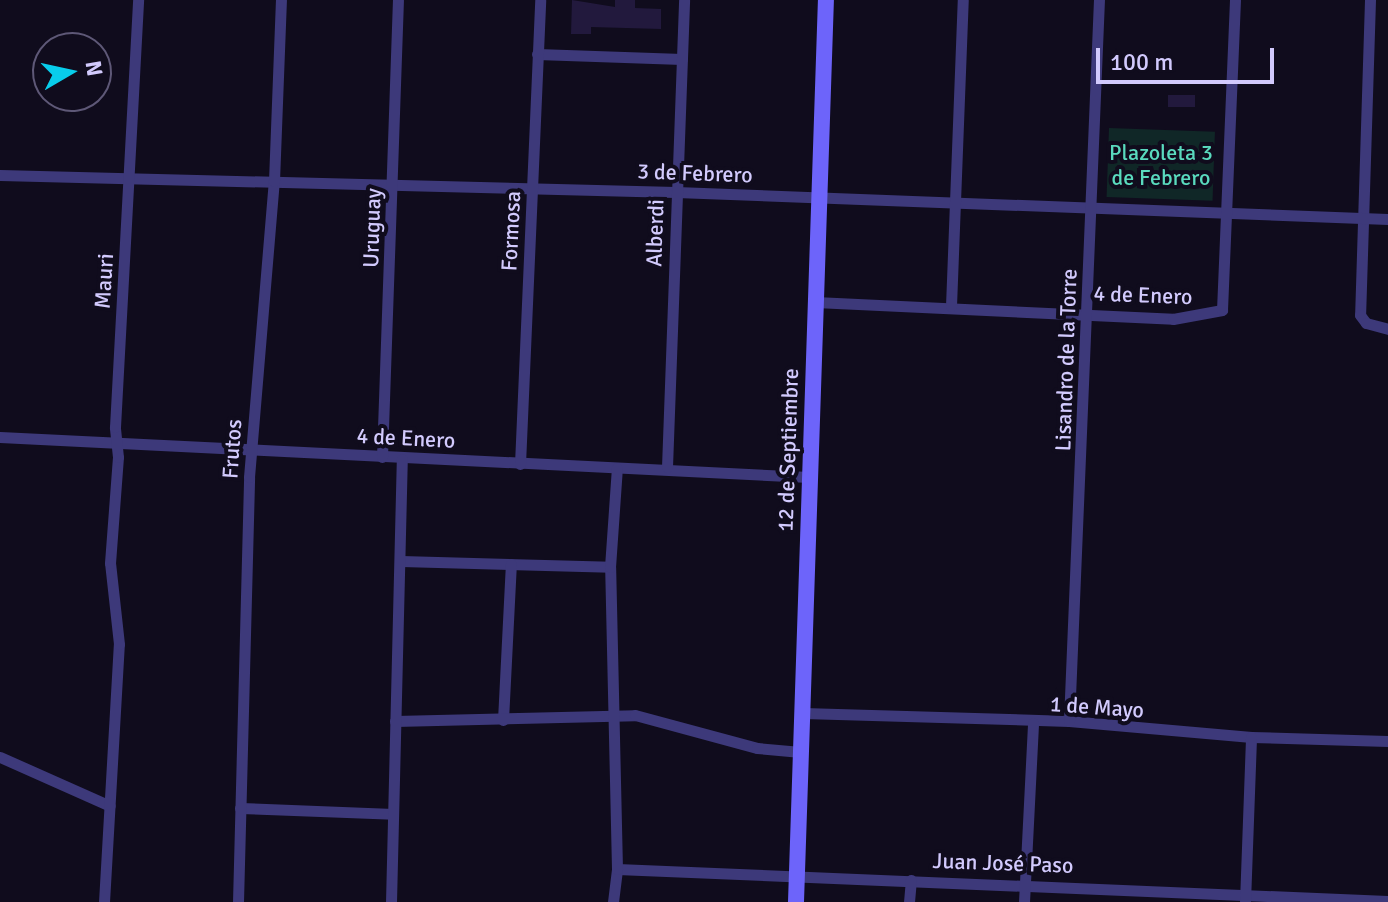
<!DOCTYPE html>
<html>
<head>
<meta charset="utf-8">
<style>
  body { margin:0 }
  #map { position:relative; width:1388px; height:902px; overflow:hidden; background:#100c1d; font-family:Signika,sans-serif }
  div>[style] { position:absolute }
  .green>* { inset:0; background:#102727; transform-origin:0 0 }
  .building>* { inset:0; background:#22193d; transform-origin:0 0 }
  .street>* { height:11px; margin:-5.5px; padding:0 5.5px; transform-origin:5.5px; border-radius:5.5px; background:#3d397a }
  .secondary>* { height:16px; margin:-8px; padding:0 8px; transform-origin:8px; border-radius:8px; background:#6d64fa }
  span { translate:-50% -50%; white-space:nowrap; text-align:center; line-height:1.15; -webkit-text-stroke:8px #100c1d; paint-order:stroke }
  .park-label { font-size:22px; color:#5adabe }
  .street-label { font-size:22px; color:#d2cafd }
  .north { position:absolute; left:32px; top:32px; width:80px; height:80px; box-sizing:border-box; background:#100c1d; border:2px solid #5e5877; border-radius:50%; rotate:81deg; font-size:22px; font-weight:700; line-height:32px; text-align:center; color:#d2cafd }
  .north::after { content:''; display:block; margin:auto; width:28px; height:36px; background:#08cdeb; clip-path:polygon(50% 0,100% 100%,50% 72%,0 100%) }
  .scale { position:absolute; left:1096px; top:48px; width:178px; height:36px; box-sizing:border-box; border:4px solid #d2cafd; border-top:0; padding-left:10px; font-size:24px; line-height:28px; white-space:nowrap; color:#d2cafd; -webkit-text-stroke:6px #100c1d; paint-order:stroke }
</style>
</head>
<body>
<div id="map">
  <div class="green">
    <i style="left:1109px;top:128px;width:106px;height:69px;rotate:2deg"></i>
  </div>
  <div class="building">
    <i style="clip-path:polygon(572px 0,615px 7px,615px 0,635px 0,635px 8px,661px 9px,661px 29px,591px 27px,591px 34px,571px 34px)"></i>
    <i style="left:1168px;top:95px;width:27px;height:12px"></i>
  </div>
  <div class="street">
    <i style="left:1370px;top:0;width:315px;rotate:91.8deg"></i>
    <i style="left:1360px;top:315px;width:10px;rotate:53deg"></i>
    <i style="left:1366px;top:323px;width:23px;rotate:15deg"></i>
    <i style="left:537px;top:54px;width:145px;rotate:2deg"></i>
    <i style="left:0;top:175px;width:676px;rotate:1.44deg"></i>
    <i style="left:676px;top:192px;width:713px;rotate:2.17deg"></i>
    <i style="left:815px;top:302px;width:358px;rotate:2.7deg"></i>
    <i style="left:1173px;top:319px;width:50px;rotate:-10.4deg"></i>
    <i style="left:1222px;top:310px;width:310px;rotate:-87.6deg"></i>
    <i style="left:951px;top:306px;width:306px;rotate:-87.8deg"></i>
    <i style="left:0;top:437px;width:810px;rotate:2.83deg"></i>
    <i style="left:382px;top:457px;width:457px;rotate:-88deg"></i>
    <i style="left:520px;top:464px;width:464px;rotate:-87.5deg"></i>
    <i style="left:667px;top:467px;width:467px;rotate:-87.9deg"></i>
    <i style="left:401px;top:561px;width:209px;rotate:1.6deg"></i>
    <i style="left:803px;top:713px;width:266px;rotate:1.7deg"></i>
    <i style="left:1069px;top:721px;width:183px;rotate:5deg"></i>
    <i style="left:1251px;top:737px;width:137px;rotate:1.7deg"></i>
    <i style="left:503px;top:720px;width:156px;rotate:-87.1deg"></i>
    <i style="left:395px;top:721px;width:240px;rotate:-1.4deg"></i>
    <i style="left:635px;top:715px;width:126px;rotate:15.1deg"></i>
    <i style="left:757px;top:748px;width:44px;rotate:5.2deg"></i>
    <i style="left:1069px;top:721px;width:722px;rotate:-87.62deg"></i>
    <i style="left:0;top:757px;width:120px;rotate:24deg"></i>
    <i style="left:240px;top:808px;width:153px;rotate:2.2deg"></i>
    <i style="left:617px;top:869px;width:772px;rotate:2.38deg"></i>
    <i style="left:104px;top:902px;width:258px;rotate:-86.7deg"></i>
    <i style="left:119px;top:644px;width:81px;rotate:-96.3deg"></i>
    <i style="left:110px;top:563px;width:106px;rotate:-85.7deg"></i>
    <i style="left:118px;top:457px;width:30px;rotate:-96deg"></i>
    <i style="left:115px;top:427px;width:428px;rotate:-86.9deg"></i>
    <i style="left:238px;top:902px;width:425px;rotate:-88.5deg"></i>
    <i style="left:249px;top:477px;width:297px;rotate:-85.2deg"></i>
    <i style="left:274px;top:181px;width:181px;rotate:-87.8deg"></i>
    <i style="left:391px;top:902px;width:443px;rotate:-88.6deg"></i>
    <i style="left:613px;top:902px;width:33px;rotate:-83deg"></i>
    <i style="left:617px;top:869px;width:302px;rotate:-91.3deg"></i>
    <i style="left:610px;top:567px;width:99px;rotate:-86deg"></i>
    <i style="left:909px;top:902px;width:22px;rotate:-85deg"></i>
    <i style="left:1024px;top:902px;width:179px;rotate:-87.1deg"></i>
    <i style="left:1245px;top:902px;width:165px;rotate:-87.9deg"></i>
  </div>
  <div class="secondary">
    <i style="left:796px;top:902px;width:902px;rotate:-88.1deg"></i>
  </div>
  <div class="park-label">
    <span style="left:1161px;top:165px">Plazoleta 3<br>de Febrero</span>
  </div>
  <div class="street-label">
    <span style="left:695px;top:173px;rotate:2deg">3 de Febrero</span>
    <span style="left:372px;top:228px;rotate:-88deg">Uruguay</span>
    <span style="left:511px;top:231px;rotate:-87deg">Formosa</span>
    <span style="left:655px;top:233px;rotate:-88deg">Alberdi</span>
    <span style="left:104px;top:281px;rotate:-86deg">Mauri</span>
    <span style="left:1143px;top:295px;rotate:2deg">4 de Enero</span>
    <span style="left:1066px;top:360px;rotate:-88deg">Lisandro de la Torre</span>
    <span style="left:406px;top:438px;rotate:3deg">4 de Enero</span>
    <span style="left:232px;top:449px;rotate:-86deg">Frutos</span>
    <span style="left:788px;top:450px;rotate:-88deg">12 de Septiembre</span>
    <span style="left:1097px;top:707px;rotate:4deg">1 de Mayo</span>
    <span style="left:1003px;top:863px;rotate:2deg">Juan José Paso</span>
  </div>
  <div class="north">N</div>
  <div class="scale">100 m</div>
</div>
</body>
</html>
